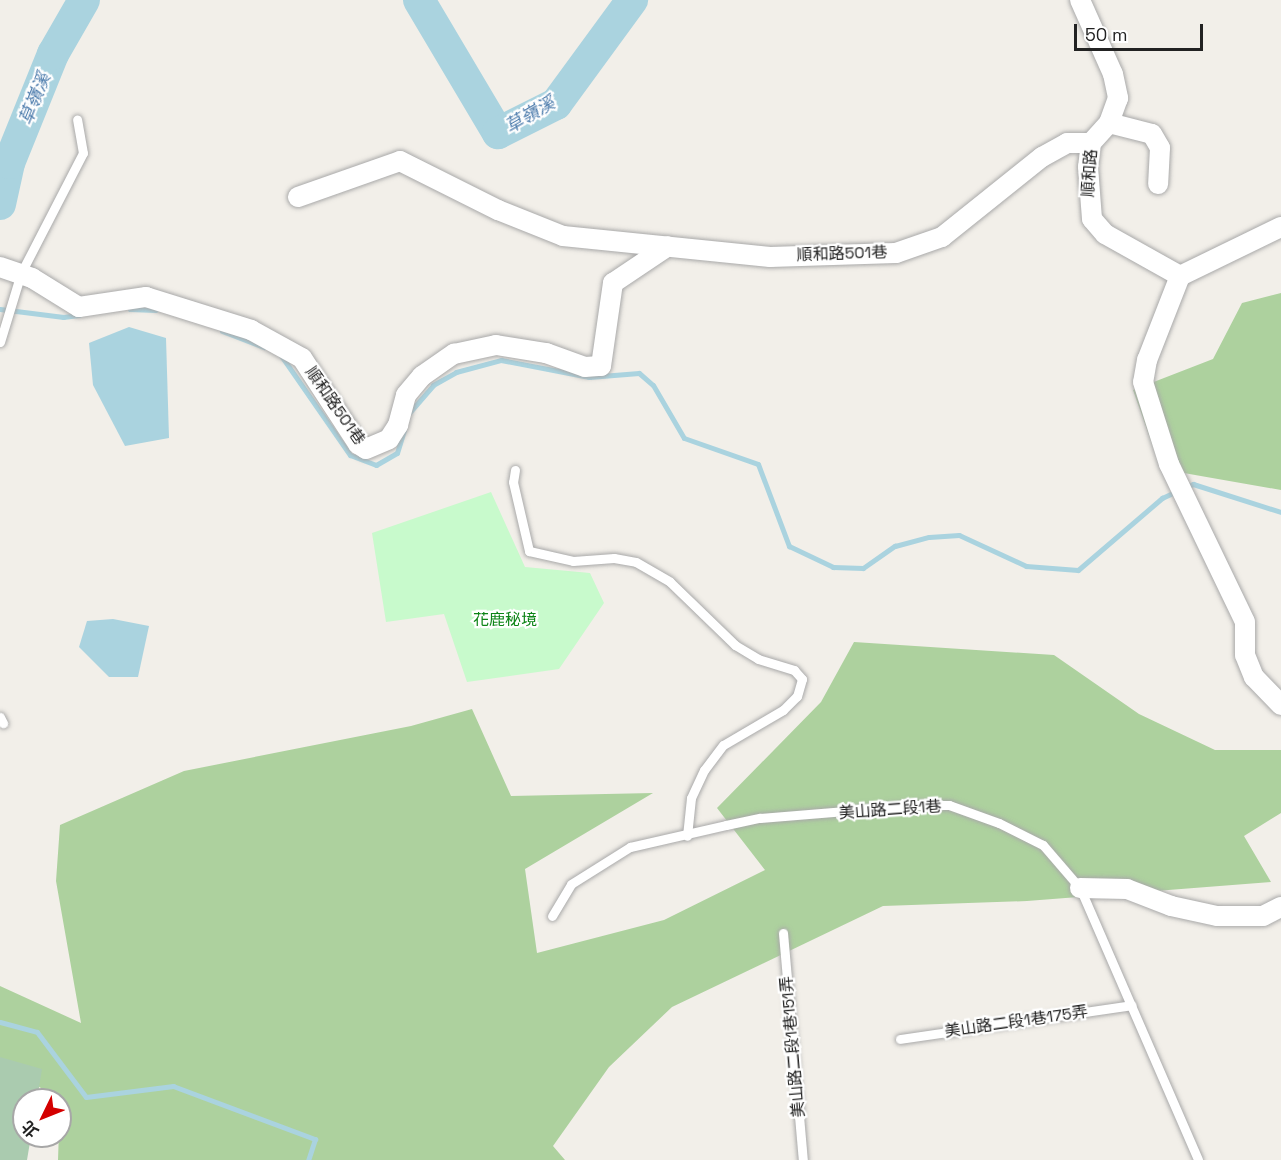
<!DOCTYPE html>
<html>
<head>
<meta charset="utf-8">
<style>
  body { margin:0 }
  #map { position:relative; width:1281px; height:1160px; overflow:hidden; background:#f2efe9; font-family:"Space Grotesk","Noto Sans TC",sans-serif }
  div>[style] { position:absolute }
  .forest>* { inset:0; background:#add19e }
  .cemetery>* { inset:0; background:#aacbaf }
  .park>* { inset:0; background:#c8facc }
  .water>* { inset:0; background:#aad3df }
  .stream>* { height:5px; margin:-2.5px; padding:0 2.5px; transform-origin:2.5px; border-radius:2.5px; background:#aad3df }
  .river>* { height:32px; margin:-16px; padding:0 16px; transform-origin:16px; border-radius:16px; background:#aad3df }
  .roads { filter:drop-shadow(0 0 2px #a9a9a9) drop-shadow(0 0 2px #a9a9a9) }
  .service>* { height:9px; margin:-4.5px; padding:0 4.5px; transform-origin:4.5px; border-radius:4.5px; background:#fff }
  .minor>* { height:20px; margin:-10px; padding:0 10px; transform-origin:10px; border-radius:10px; background:#fff }
  span { translate:-50% -50%; white-space:nowrap; text-align:center; line-height:1.15; -webkit-text-stroke:4.5px #fff; paint-order:stroke }
  .street-label { font-size:16px; color:#222 }
  .park-label { font-size:16px; color:#0c8416 }
  .water-label { font-size:18px; color:#4a7aab; font-style:italic }
  .north { position:absolute; left:12px; top:1088px; width:60px; height:60px; box-sizing:border-box; background:#fff; border:2px solid #a7a7a7; border-radius:50%; rotate:227deg; font-size:16px; font-weight:700; line-height:24px; text-align:center; color:#222 }
  .north::after { content:''; display:block; margin:auto; width:21px; height:27px; background:#d40000; clip-path:polygon(50% 0,100% 100%,50% 72%,0 100%) }
  .scale { position:absolute; left:1074px; top:24px; width:129px; height:27px; box-sizing:border-box; border:3px solid #222; border-top:0; padding-left:8px; font-size:18px; line-height:21px; white-space:nowrap; color:#222; -webkit-text-stroke:4px #fff; paint-order:stroke }
</style>
</head>
<body>
<div id="map">
  <div class="forest">
    <i style="clip-path:polygon(1281px 293px,1281px 490px,1161px 469px,1133px 390px,1213px 359px,1242px 303px)"></i>
    <i style="clip-path:polygon(854px 642px,1054px 655px,1139px 714px,1215px 750px,1281px 750px,1281px 813px,1244px 836px,1271px 882px,1027px 901px,883px 906px,672px 1007px,609px 1067px,553px 1146px,565px 1160px,58px 1160px,60px 1100px,52px 1100px,52px 1095px,0 1062px,0 986px,81px 1023px,56px 881px,60px 825px,184px 771px,411px 726px,472px 709px,511px 796px,653px 793px,525px 869px,537px 953px,664px 920px,765px 870px,717px 808px,821px 702px)"></i>
  </div>
  <div class="cemetery">
    <i style="clip-path:polygon(0 1057px,42px 1069px,37px 1100px,24px 1100px,24px 1136px,31px 1136px,27px 1160px,0 1160px)"></i>
  </div>
  <div class="park">
    <i style="clip-path:polygon(491px 492px,525px 567px,590px 573px,604px 603px,559px 669px,467px 682px,444px 614px,386px 622px,372px 533px)"></i>
  </div>
  <div class="water">
    <i style="clip-path:polygon(129px 327px,166px 338px,169px 438px,125px 446px,93px 385px,89px 343px)"></i>
    <i style="clip-path:polygon(113px 619px,149px 626px,138px 677px,109px 677px,79px 647px,87px 621px)"></i>
  </div>
  <div class="stream">
    <i style="left:0;top:309px;width:64px;rotate:7.2deg"></i>
    <i style="left:63px;top:317px;width:16px;rotate:-7deg"></i>
    <i style="left:130px;top:309px;width:26px;rotate:2deg"></i>
    <i style="left:222px;top:331px;width:45px;rotate:20.9deg"></i>
    <i style="left:280px;top:354px;width:123px;rotate:55.3deg"></i>
    <i style="left:350px;top:455px;width:28px;rotate:21deg"></i>
    <i style="left:376px;top:465px;width:24px;rotate:-30deg"></i>
    <i style="left:397px;top:453px;width:24px;rotate:-73deg"></i>
    <i style="left:409px;top:413px;width:37px;rotate:-49deg"></i>
    <i style="left:433px;top:385px;width:26px;rotate:-29deg"></i>
    <i style="left:456px;top:372px;width:47px;rotate:-14.9deg"></i>
    <i style="left:501px;top:360px;width:90px;rotate:10.9deg"></i>
    <i style="left:589px;top:377px;width:50px;rotate:-4.6deg"></i>
    <i style="left:639px;top:373px;width:18px;rotate:41deg"></i>
    <i style="left:653px;top:385px;width:61px;rotate:59.7deg"></i>
    <i style="left:684px;top:438px;width:78px;rotate:19.4deg"></i>
    <i style="left:758px;top:464px;width:88px;rotate:69.3deg"></i>
    <i style="left:789px;top:546px;width:49px;rotate:25.5deg"></i>
    <i style="left:833px;top:567px;width:30px;rotate:2deg"></i>
    <i style="left:863px;top:568px;width:39px;rotate:-35deg"></i>
    <i style="left:895px;top:546px;width:35px;rotate:-15deg"></i>
    <i style="left:929px;top:537px;width:30px;rotate:-4deg"></i>
    <i style="left:959px;top:535px;width:74px;rotate:24.8deg"></i>
    <i style="left:1026px;top:566px;width:52px;rotate:4.4deg"></i>
    <i style="left:1078px;top:570px;width:111px;rotate:-40.6deg"></i>
    <i style="left:1162px;top:498px;width:17px;rotate:-25deg"></i>
    <i style="left:1186px;top:487px;width:8px;rotate:-23deg"></i>
    <i style="left:1193px;top:484px;width:92px;rotate:17.7deg"></i>
    <i style="left:0;top:1022px;width:38px;rotate:15deg"></i>
    <i style="left:37px;top:1032px;width:81px;rotate:53deg"></i>
    <i style="left:86px;top:1097px;width:88px;rotate:-7.2deg"></i>
    <i style="left:173px;top:1086px;width:152px;rotate:20.5deg"></i>
    <i style="left:315px;top:1139px;width:22px;rotate:108deg"></i>
  </div>
  <div class="river">
    <i style="left:419px;top:0;width:155px;rotate:59.3deg"></i>
    <i style="left:498px;top:133px;width:65px;rotate:-26.6deg"></i>
    <i style="left:556px;top:104px;width:129px;rotate:-53.8deg"></i>
    <i style="left:0;top:204px;width:42px;rotate:-77.6deg"></i>
    <i style="left:9px;top:163px;width:118px;rotate:-68deg"></i>
    <i style="left:53px;top:54px;width:62px;rotate:-60.1deg"></i>
  </div>
  <div class="roads">
    <div class="service">
      <i style="left:0;top:342px;width:72px;rotate:-73.1deg"></i>
      <i style="left:21px;top:273px;width:135px;rotate:-62.7deg"></i>
      <i style="left:83px;top:153px;width:34px;rotate:-100deg"></i>
      <i style="left:515px;top:470px;width:12px;rotate:99deg"></i>
      <i style="left:513px;top:482px;width:71px;rotate:76.9deg"></i>
      <i style="left:529px;top:551px;width:45px;rotate:12.8deg"></i>
      <i style="left:573px;top:561px;width:41px;rotate:-4.2deg"></i>
      <i style="left:614px;top:558px;width:22px;rotate:10deg"></i>
      <i style="left:636px;top:562px;width:39px;rotate:30deg"></i>
      <i style="left:670px;top:582px;width:91px;rotate:44.1deg"></i>
      <i style="left:735px;top:645px;width:27px;rotate:31deg"></i>
      <i style="left:758px;top:659px;width:38px;rotate:17deg"></i>
      <i style="left:794px;top:670px;width:12px;rotate:48deg"></i>
      <i style="left:802px;top:679px;width:18px;rotate:106deg"></i>
      <i style="left:797px;top:696px;width:20px;rotate:135deg"></i>
      <i style="left:783px;top:710px;width:69px;rotate:149.7deg"></i>
      <i style="left:723px;top:745px;width:31px;rotate:127deg"></i>
      <i style="left:704px;top:770px;width:31px;rotate:115deg"></i>
      <i style="left:691px;top:798px;width:38px;rotate:96deg"></i>
      <i style="left:0;top:717px;width:7px;rotate:63deg"></i>
      <i style="left:552px;top:916px;width:37px;rotate:-59deg"></i>
      <i style="left:571px;top:884px;width:70px;rotate:-32.1deg"></i>
      <i style="left:630px;top:847px;width:98px;rotate:-12.9deg"></i>
      <i style="left:726px;top:825px;width:35px;rotate:-12deg"></i>
      <i style="left:760px;top:818px;width:159px;rotate:-4.7deg"></i>
      <i style="left:918px;top:805px;width:31px"></i>
      <i style="left:949px;top:805px;width:53px;rotate:19.8deg"></i>
      <i style="left:999px;top:823px;width:49px;rotate:26.6deg"></i>
      <i style="left:1043px;top:845px;width:57px;rotate:49.3deg"></i>
      <i style="left:1080px;top:888px;width:296px;rotate:66.5deg"></i>
      <i style="left:783px;top:933px;width:228px;rotate:85deg"></i>
      <i style="left:900px;top:1039px;width:234px;rotate:-8.3deg"></i>
    </div>
    <div class="minor">
      <i style="left:1080px;top:0;width:81px;rotate:66deg"></i>
      <i style="left:1113px;top:74px;width:25px;rotate:78deg"></i>
      <i style="left:1118px;top:98px;width:27px;rotate:110deg"></i>
      <i style="left:1109px;top:123px;width:27px;rotate:132deg"></i>
      <i style="left:1091px;top:143px;width:24px;rotate:97deg"></i>
      <i style="left:1088px;top:167px;width:52px;rotate:85.6deg"></i>
      <i style="left:1092px;top:219px;width:20px;rotate:49deg"></i>
      <i style="left:1105px;top:234px;width:86px;rotate:29.2deg"></i>
      <i style="left:1180px;top:276px;width:112px;rotate:-25.9deg"></i>
      <i style="left:1109px;top:123px;width:44px;rotate:14.3deg"></i>
      <i style="left:1152px;top:134px;width:16px;rotate:60deg"></i>
      <i style="left:1160px;top:148px;width:36px;rotate:93deg"></i>
      <i style="left:298px;top:197px;width:108px;rotate:-19.4deg"></i>
      <i style="left:400px;top:161px;width:110px;rotate:26.6deg"></i>
      <i style="left:498px;top:210px;width:70px;rotate:21.8deg"></i>
      <i style="left:563px;top:236px;width:208px;rotate:5.8deg"></i>
      <i style="left:770px;top:257px;width:126px;rotate:-1.8deg"></i>
      <i style="left:896px;top:253px;width:49px;rotate:-19.2deg"></i>
      <i style="left:942px;top:237px;width:128px;rotate:-38.7deg"></i>
      <i style="left:1042px;top:157px;width:29px;rotate:-29deg"></i>
      <i style="left:1067px;top:143px;width:24px"></i>
      <i style="left:0;top:267px;width:34px;rotate:19deg"></i>
      <i style="left:32px;top:278px;width:55px;rotate:31.7deg"></i>
      <i style="left:79px;top:307px;width:68px;rotate:-8.5deg"></i>
      <i style="left:146px;top:297px;width:110px;rotate:17.4deg"></i>
      <i style="left:251px;top:330px;width:58px;rotate:28.8deg"></i>
      <i style="left:302px;top:358px;width:103px;rotate:56.9deg"></i>
      <i style="left:358px;top:444px;width:9px;rotate:32deg"></i>
      <i style="left:366px;top:449px;width:25px;rotate:-23deg"></i>
      <i style="left:389px;top:439px;width:17px;rotate:-57deg"></i>
      <i style="left:398px;top:425px;width:31px;rotate:-75deg"></i>
      <i style="left:406px;top:395px;width:25px;rotate:-50deg"></i>
      <i style="left:422px;top:376px;width:39px;rotate:-35deg"></i>
      <i style="left:454px;top:354px;width:43px;rotate:-12.1deg"></i>
      <i style="left:496px;top:345px;width:51px;rotate:9.1deg"></i>
      <i style="left:546px;top:353px;width:41px;rotate:19.7deg"></i>
      <i style="left:585px;top:367px;width:16px;rotate:-4deg"></i>
      <i style="left:601px;top:366px;width:84px;rotate:-81.8deg"></i>
      <i style="left:613px;top:283px;width:66px;rotate:-33.9deg"></i>
      <i style="left:1180px;top:276px;width:90px;rotate:111.4deg"></i>
      <i style="left:1147px;top:360px;width:22px;rotate:100deg"></i>
      <i style="left:1143px;top:382px;width:86px;rotate:72.4deg"></i>
      <i style="left:1169px;top:464px;width:175px;rotate:64.3deg"></i>
      <i style="left:1245px;top:622px;width:33px;rotate:90deg"></i>
      <i style="left:1245px;top:655px;width:24px;rotate:68deg"></i>
      <i style="left:1254px;top:677px;width:39px;rotate:46deg"></i>
      <i style="left:1080px;top:888px;width:47px;rotate:1.2deg"></i>
      <i style="left:1127px;top:889px;width:47px;rotate:21.1deg"></i>
      <i style="left:1171px;top:906px;width:47px;rotate:12.3deg"></i>
      <i style="left:1217px;top:916px;width:46px"></i>
      <i style="left:1263px;top:916px;width:20px;rotate:-27deg"></i>
    </div>
  </div>
  <div class="street-label">
    <span style="left:1090px;top:173px;rotate:-86deg">順和路</span>
    <span style="left:842px;top:254px;rotate:-2deg">順和路501巷</span>
    <span style="left:335px;top:406px;rotate:55deg">順和路501巷</span>
    <span style="left:890px;top:810px;rotate:-4deg">美山路二段1巷</span>
    <span style="left:1016px;top:1022px;rotate:-8deg">美山路二段1巷175弄</span>
    <span style="left:793px;top:1047px;rotate:-95deg">美山路二段1巷151弄</span>
  </div>
  <div class="park-label">
    <span style="left:505px;top:620px">花鹿秘境</span>
  </div>
  <div class="water-label">
    <span style="left:35px;top:99px;rotate:-68deg">草嶺溪</span>
    <span style="left:530px;top:115px;rotate:-30deg">草嶺溪</span>
  </div>
  <div class="north">北</div>
  <div class="scale">50 m</div>
</div>
</body>
</html>
